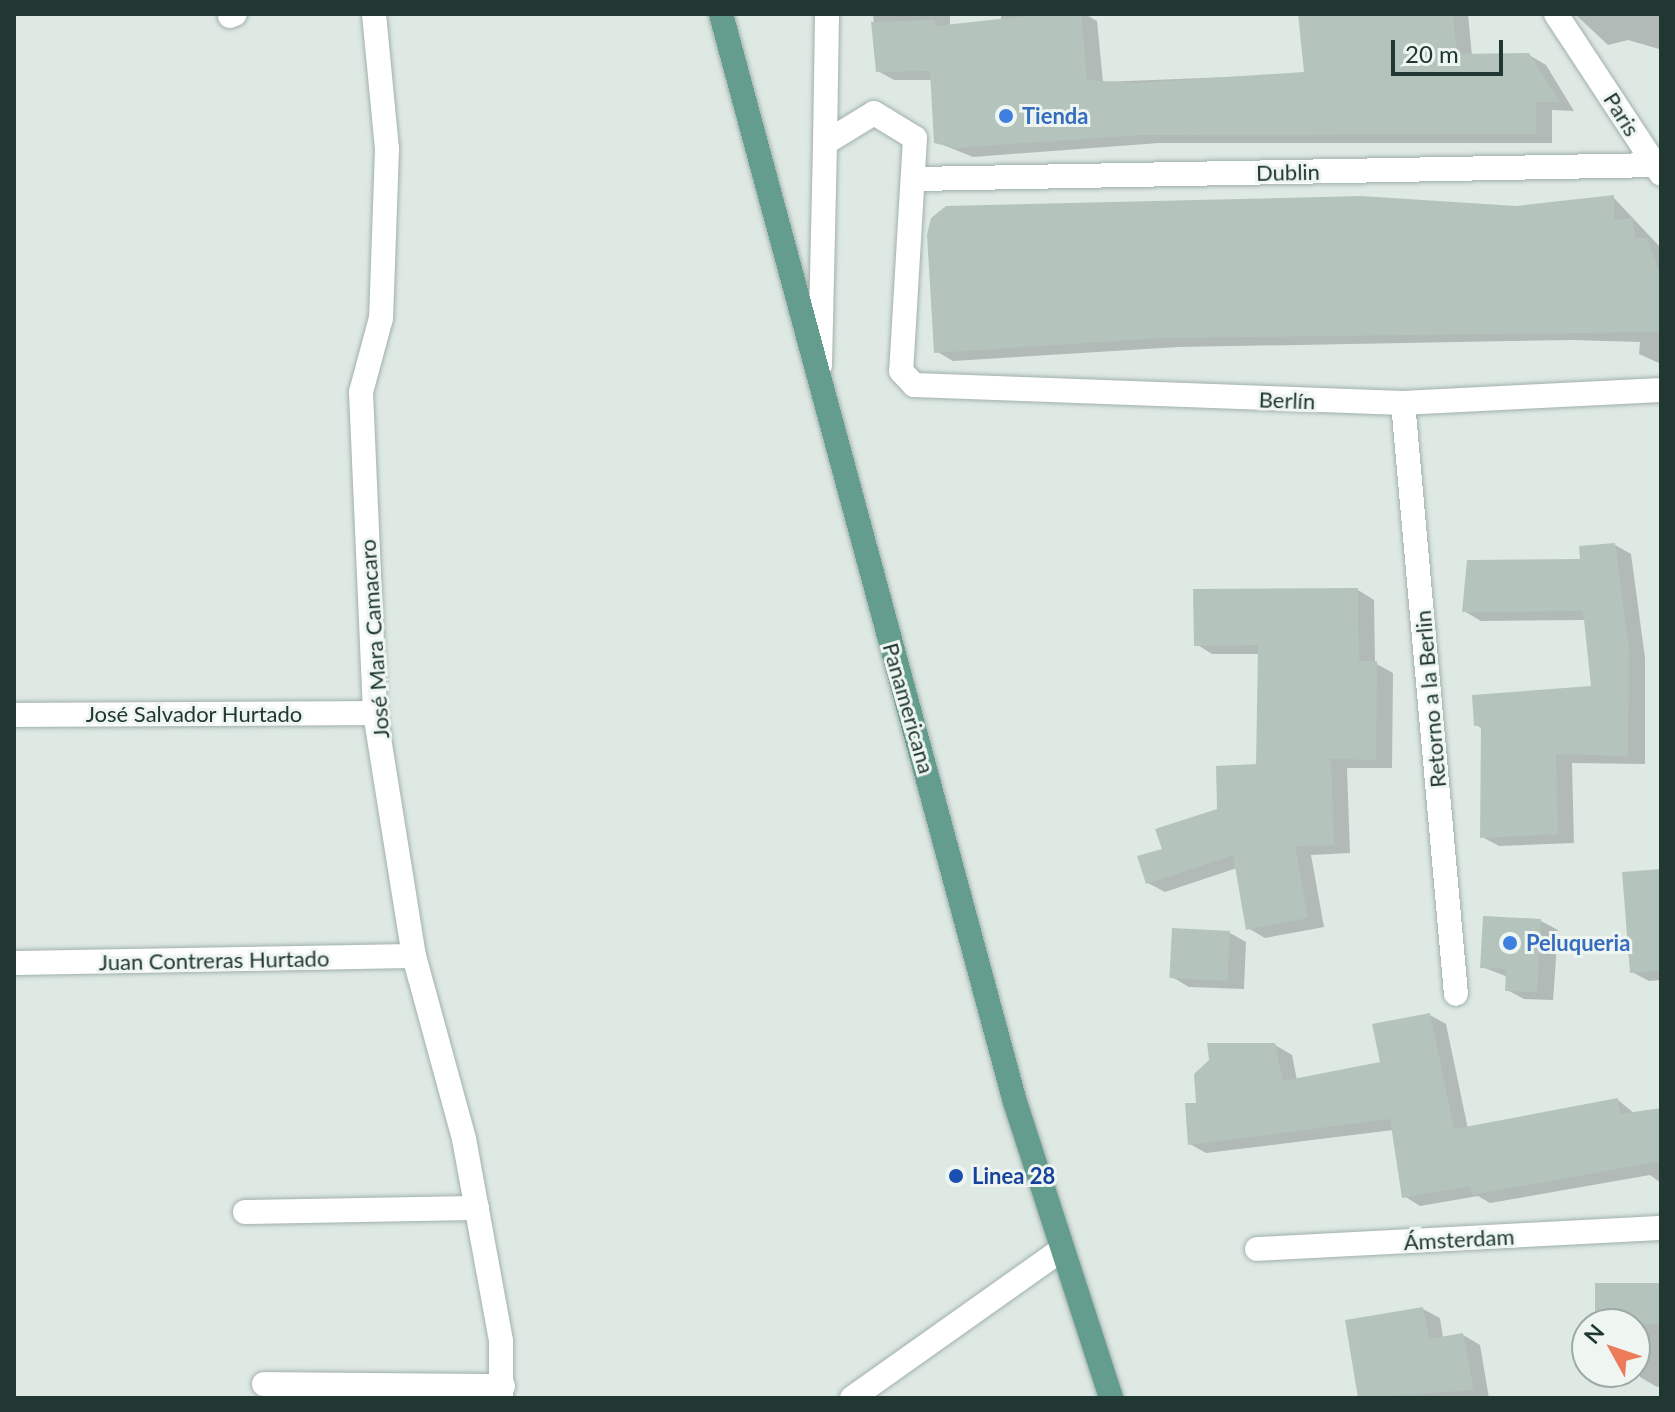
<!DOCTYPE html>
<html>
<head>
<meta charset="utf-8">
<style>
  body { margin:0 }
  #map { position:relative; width:1675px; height:1412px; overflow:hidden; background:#dee9e4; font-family:Lato,sans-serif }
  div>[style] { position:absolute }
  .shadow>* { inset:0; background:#0003 }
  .building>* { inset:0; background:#b4c4bd; transform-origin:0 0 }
  .roads { filter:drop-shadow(0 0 2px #a1b0ab) drop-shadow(0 0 2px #a1b0ab) }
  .minor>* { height:24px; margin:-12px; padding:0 12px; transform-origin:12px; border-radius:12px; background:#fff }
  .major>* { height:24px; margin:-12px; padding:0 12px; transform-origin:12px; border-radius:12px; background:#649d8e }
  .dots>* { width:22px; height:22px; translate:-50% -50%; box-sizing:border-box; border:4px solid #eff6f2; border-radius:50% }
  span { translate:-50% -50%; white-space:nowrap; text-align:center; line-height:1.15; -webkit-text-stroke:6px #eff6f2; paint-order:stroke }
  .street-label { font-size:22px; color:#203831 }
  .shop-label { font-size:22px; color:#366cbe; font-weight:700 }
  .left { translate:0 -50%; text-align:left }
  .transit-label { font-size:22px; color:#164399; font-weight:700 }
  .frame { position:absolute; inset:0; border:16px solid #203831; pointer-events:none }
  .north { position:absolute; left:1571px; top:1308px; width:80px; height:80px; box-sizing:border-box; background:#eff6f2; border:2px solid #9caaa5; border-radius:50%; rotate:310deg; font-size:22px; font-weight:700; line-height:32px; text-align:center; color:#203831 }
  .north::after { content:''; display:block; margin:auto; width:28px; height:36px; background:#ec7b5a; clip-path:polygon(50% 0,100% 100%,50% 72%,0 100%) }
  .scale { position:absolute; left:1391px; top:40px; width:112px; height:36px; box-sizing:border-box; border:4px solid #203831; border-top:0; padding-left:10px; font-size:24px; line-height:28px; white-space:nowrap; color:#203831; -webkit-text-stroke:6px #eff6f2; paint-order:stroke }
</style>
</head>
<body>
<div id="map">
  <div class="shadow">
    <i style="clip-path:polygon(873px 14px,950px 14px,950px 26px,1001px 21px,1001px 14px,1085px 14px,1097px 21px,1103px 82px,1307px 74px,1299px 14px,1468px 14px,1472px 56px,1529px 55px,1546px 65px,1574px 111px,1552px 110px,1552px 143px,1159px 143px,973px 157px,936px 142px,933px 80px,894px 80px,878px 71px)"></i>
    <i style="clip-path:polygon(1661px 14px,1661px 65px,1659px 49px,1628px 40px,1608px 45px,1577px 16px)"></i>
    <i style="clip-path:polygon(1613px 197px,1661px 248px,1661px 364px,1639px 354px,1640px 342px,1572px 340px,1179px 347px,953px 361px,936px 351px,1517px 208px)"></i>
    <i style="clip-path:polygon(1615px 545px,1631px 554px,1645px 658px,1645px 764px,1572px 763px,1574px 843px,1499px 846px,1482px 837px,1483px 729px,1476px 725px,1593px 688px,1586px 620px,1481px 621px,1464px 611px)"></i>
    <i style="clip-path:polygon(1358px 590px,1374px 600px,1375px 663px,1393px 673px,1392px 768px,1347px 768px,1350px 853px,1311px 855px,1324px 927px,1265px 938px,1248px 928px,1237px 868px,1165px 892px,1148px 883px,1164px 850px,1219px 810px,1258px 766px,1259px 654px,1212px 654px,1196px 644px)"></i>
    <i style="clip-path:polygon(1661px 871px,1661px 980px,1649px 981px,1632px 972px)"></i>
    <i style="clip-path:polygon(1541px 921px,1558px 930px,1553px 1000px,1524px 999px,1507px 990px,1508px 977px,1482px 967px)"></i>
    <i style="clip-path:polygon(1230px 933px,1246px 942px,1244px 989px,1189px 987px,1172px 977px)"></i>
    <i style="clip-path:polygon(1430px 1015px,1446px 1024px,1468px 1129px,1618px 1100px,1635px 1114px,1661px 1110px,1661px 1183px,1650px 1175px,1490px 1203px,1478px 1196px,1420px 1206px,1404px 1196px,1393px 1130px,1206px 1153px,1190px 1144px,1198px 1104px,1275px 1045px,1292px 1055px,1297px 1080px,1382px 1064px)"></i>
    <i style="clip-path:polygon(1661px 1287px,1661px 1386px,1657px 1387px,1640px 1377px,1635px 1324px,1599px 1324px)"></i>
    <i style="clip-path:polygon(1423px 1309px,1440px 1318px,1443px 1338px,1463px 1335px,1480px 1345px,1489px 1398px,1360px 1398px,1348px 1322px)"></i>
  </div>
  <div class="building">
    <i style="clip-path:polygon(1046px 14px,1081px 14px,1087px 80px,1136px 83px,1304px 72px,1298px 14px,1453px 14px,1457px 54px,1529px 53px,1560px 102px,1536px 102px,1536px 134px,1141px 135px,955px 148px,934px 143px,930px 71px,876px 72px,871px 22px,935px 20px,935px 26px)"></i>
    <i style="clip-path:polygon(1614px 195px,1614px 220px,1632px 218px,1636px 238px,1647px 238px,1661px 278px,1661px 332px,1161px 338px,934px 353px,927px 235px,931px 218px,946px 206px,1361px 196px,1516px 206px)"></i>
    <i style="clip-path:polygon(1615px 543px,1629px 648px,1628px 756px,1556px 754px,1558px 834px,1480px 838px,1481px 725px,1474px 726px,1472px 695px,1591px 686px,1583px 611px,1462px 612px,1467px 560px,1580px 559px,1579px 546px)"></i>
    <i style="clip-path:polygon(1358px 588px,1359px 661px,1377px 661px,1376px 760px,1331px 759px,1334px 845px,1295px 846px,1308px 918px,1246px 930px,1233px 855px,1146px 884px,1137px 856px,1162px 849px,1155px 829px,1217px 809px,1216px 766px,1256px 764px,1258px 645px,1194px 646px,1193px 589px)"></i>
    <i style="clip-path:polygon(1661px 869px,1661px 970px,1630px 973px,1622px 872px)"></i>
    <i style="clip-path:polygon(1483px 916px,1541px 919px,1537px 992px,1505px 991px,1506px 969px,1480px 968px)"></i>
    <i style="left:1172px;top:928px;width:58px;height:50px;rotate:3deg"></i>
    <i style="clip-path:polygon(1430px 1013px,1454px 1129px,1618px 1098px,1620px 1114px,1661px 1108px,1661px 1161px,1472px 1195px,1470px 1186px,1402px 1198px,1390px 1119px,1188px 1145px,1185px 1103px,1196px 1103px,1194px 1074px,1209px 1060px,1207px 1043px,1275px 1043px,1283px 1081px,1380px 1062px,1372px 1024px)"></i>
    <i style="left:1661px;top:1283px;width:41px;height:66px;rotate:90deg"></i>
    <i style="clip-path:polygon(1423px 1307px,1429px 1339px,1463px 1333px,1474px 1390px,1358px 1398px,1345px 1320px)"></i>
  </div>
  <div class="roads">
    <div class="minor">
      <i style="left:374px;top:14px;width:136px;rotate:84.5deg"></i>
      <i style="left:387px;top:149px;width:169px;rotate:92deg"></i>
      <i style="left:381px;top:318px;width:77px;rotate:105.1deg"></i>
      <i style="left:361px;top:392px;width:321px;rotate:87.5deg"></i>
      <i style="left:375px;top:713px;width:246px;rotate:80.9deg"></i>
      <i style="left:414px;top:956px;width:190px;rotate:74.7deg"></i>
      <i style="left:464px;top:1139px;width:205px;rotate:79.6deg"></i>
      <i style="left:501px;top:1341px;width:57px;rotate:90deg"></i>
      <i style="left:1556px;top:14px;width:191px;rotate:56.7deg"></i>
      <i style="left:230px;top:16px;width:5px;rotate:-22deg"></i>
      <i style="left:825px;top:143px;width:129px;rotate:-89.1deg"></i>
      <i style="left:916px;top:179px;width:745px;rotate:-1.08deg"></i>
      <i style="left:820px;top:365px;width:222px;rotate:-88.7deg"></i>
      <i style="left:825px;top:143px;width:57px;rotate:-31.5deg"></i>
      <i style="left:874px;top:113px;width:48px;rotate:31.4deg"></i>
      <i style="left:915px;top:138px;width:233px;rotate:93.4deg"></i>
      <i style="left:901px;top:371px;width:19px;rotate:47deg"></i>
      <i style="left:914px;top:385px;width:489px;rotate:2.1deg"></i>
      <i style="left:1403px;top:403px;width:258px;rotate:-2.9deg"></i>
      <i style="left:1403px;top:403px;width:593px;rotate:84.88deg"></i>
      <i style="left:14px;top:715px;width:361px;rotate:-0.3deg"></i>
      <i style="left:14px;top:963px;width:400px;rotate:-1deg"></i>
      <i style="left:245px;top:1212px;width:232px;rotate:-1deg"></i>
      <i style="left:1257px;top:1249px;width:405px;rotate:-3deg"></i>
      <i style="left:264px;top:1384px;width:239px;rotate:0.5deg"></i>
      <i style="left:852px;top:1398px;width:256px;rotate:-35.3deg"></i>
    </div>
    <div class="major">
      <i style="left:721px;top:14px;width:1127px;rotate:74.88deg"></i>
      <i style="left:1015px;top:1102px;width:311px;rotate:72deg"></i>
    </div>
  </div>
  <div class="dots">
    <i style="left:1006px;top:116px;background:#3f7fe0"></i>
    <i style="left:1510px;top:943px;background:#3f7fe0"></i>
    <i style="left:956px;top:1176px;background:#1a4fb4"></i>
  </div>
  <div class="street-label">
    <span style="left:1622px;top:114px;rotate:58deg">Paris</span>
    <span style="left:1288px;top:172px;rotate:-1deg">Dublin</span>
    <span style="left:1287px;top:400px;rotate:2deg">Berlín</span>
    <span style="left:374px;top:639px;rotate:-94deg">José Mara Camacaro</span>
    <span style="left:1430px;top:699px;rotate:-95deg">Retorno a la Berlin</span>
    <span style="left:909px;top:708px;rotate:74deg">Panamericana</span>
    <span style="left:194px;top:714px">José Salvador Hurtado</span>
    <span style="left:214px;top:960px;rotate:-1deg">Juan Contreras Hurtado</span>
    <span style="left:1459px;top:1239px;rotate:-3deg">Ámsterdam</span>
  </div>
  <div class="shop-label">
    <span class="left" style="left:1022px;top:116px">Tienda</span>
    <span class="left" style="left:1526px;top:943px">Peluqueria</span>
  </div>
  <div class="transit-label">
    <span class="left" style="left:972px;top:1176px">Linea 28</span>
  </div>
  <div class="frame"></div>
  <div class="north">N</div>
  <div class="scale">20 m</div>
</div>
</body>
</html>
